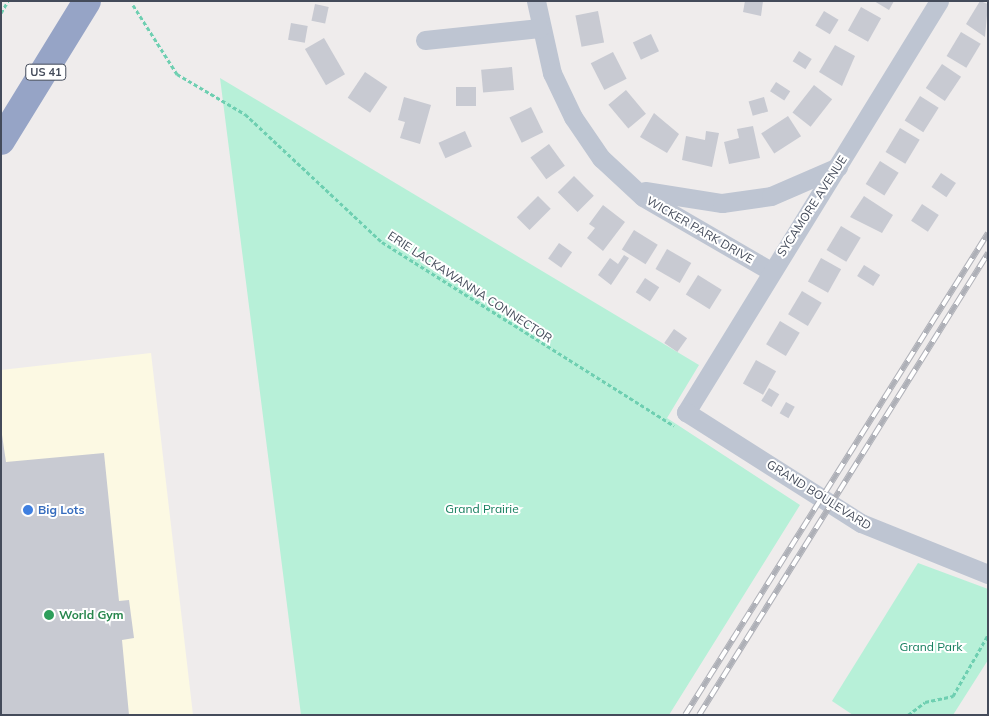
<!DOCTYPE html>
<html>
<head>
<meta charset="utf-8">
<style>
  body { margin:0 }
  #map { position:relative; width:989px; height:716px; overflow:hidden; background:#efecec; font-family:Mulish,sans-serif }
  div>[style] { position:absolute }
  .commercial>* { inset:0; background:#fcf9e3 }
  .green>* { inset:0; background:#b7f0d8 }
  .building>* { inset:0; background:#c8cad2; transform-origin:0 0 }
  .path>* { height:3px; margin-top:-1.5px; transform-origin:0; background:repeating-linear-gradient(90deg,#6ecfb1 0 4px,transparent 0 6.5px) }
  .minor>* { height:19px; margin:-9.5px; padding:0 9.5px; transform-origin:9.5px; border-radius:9.5px; background:#bec5d2 }
  .trunk>* { height:28px; margin:-14px; padding:0 14px; transform-origin:14px; border-radius:14px; background:#96a4c6 }
  .rail>* { height:5.5px; margin-top:-2.75px; transform-origin:0; background:repeating-linear-gradient(90deg,#fff 0 11px,#aeb0b7 0 22px); box-sizing:border-box; border-block:1px solid #aeb0b7 }
  .dots>* { width:14px; height:14px; translate:-50% -50%; box-sizing:border-box; border:2px solid #fff; border-radius:50% }
  span { translate:-50% -50%; white-space:nowrap; text-align:center; line-height:1.15; -webkit-text-stroke:4px #fff; paint-order:stroke }
  .shield-label span { padding:1px 4px; background:#fff; border:1px solid; border-radius:4px; -webkit-text-stroke-width:0 }
  .shield-label { font-size:11px; color:#444b5a; font-weight:700 }
  .street-label { font-size:12px; color:#444b5a }
  .park-label { font-size:12px; color:#137d5c }
  .shop-label { font-size:12px; color:#366cbe; font-weight:700 }
  .left { translate:0 -50%; text-align:left }
  .leisure-label { font-size:12px; color:#27864d; font-weight:700 }
  .frame { position:absolute; inset:0; border:2px solid #444b5a; pointer-events:none }
</style>
</head>
<body>
<div id="map">
  <div class="commercial">
    <i style="clip-path:polygon(151px 353px,193px 715px,1px 715px,1px 370px)"></i>
  </div>
  <div class="green">
    <i style="clip-path:polygon(220px 78px,699px 365px,667px 418px,800px 505px,669px 715px,301px 715px)"></i>
    <i style="clip-path:polygon(918px 563px,988px 589px,988px 660px,953px 715px,853px 715px,832px 701px)"></i>
  </div>
  <div class="building">
    <i style="clip-path:polygon(745px 1px,763px 1px,761px 16px,743px 12px)"></i>
    <i style="clip-path:polygon(874px 1px,894px 1px,889px 10px)"></i>
    <i style="clip-path:polygon(980px 1px,988px 4px,985px 37px,966px 24px)"></i>
    <i style="left:315px;top:4px;width:14px;height:17px;rotate:12deg"></i>
    <i style="left:861px;top:7px;width:23px;height:27px;rotate:29deg"></i>
    <i style="left:598px;top:11px;width:32px;height:23px;rotate:79deg"></i>
    <i style="left:824px;top:11px;width:17px;height:17px;rotate:31deg"></i>
    <i style="left:291px;top:23px;width:17px;height:17px;rotate:10deg"></i>
    <i style="left:961px;top:32px;width:23px;height:28px;rotate:31deg"></i>
    <i style="left:651px;top:34px;width:19px;height:20px;rotate:65deg"></i>
    <i style="left:324px;top:38px;width:42px;height:22px;rotate:60deg"></i>
    <i style="clip-path:polygon(835px 45px,855px 56px,842px 86px,819px 72px)"></i>
    <i style="left:799px;top:51px;width:15px;height:12px;rotate:32deg"></i>
    <i style="left:613px;top:52px;width:30px;height:25px;rotate:63deg"></i>
    <i style="left:942px;top:64px;width:23px;height:29px;rotate:34deg"></i>
    <i style="left:512px;top:67px;width:23px;height:31px;rotate:85deg"></i>
    <i style="left:365px;top:72px;width:27px;height:31px;rotate:34deg"></i>
    <i style="left:776px;top:82px;width:17px;height:11px;rotate:33deg"></i>
    <i style="left:814px;top:85px;width:23px;height:35px;rotate:38deg"></i>
    <i style="left:456px;top:87px;width:20px;height:19px"></i>
    <i style="left:626px;top:90px;width:31px;height:23px;rotate:50deg"></i>
    <i style="left:920px;top:96px;width:22px;height:29px;rotate:32deg"></i>
    <i style="clip-path:polygon(404px 97px,431px 105px,420px 144px,400px 138px,405px 122px,398px 120px)"></i>
    <i style="left:764px;top:97px;width:15px;height:16px;rotate:74deg"></i>
    <i style="left:531px;top:107px;width:28px;height:24px;rotate:64deg"></i>
    <i style="clip-path:polygon(654px 113px,679px 134px,667px 153px,640px 137px)"></i>
    <i style="left:788px;top:116px;width:24px;height:32px;rotate:57deg"></i>
    <i style="clip-path:polygon(753px 126px,760px 158px,729px 164px,724px 142px,739px 138px,737px 129px)"></i>
    <i style="left:900px;top:128px;width:23px;height:28px;rotate:31deg"></i>
    <i style="left:465px;top:131px;width:17px;height:29px;rotate:66deg"></i>
    <i style="clip-path:polygon(706px 131px,719px 133px,712px 167px,682px 160px,686px 136px,705px 140px)"></i>
    <i style="left:549px;top:144px;width:27px;height:23px;rotate:54deg"></i>
    <i style="left:880px;top:161px;width:22px;height:27px;rotate:32deg"></i>
    <i style="left:941px;top:173px;width:18px;height:17px;rotate:34deg"></i>
    <i style="left:574px;top:176px;width:28px;height:23px;rotate:45deg"></i>
    <i style="left:538px;top:196px;width:18px;height:30px;rotate:45deg"></i>
    <i style="clip-path:polygon(864px 196px,893px 215px,882px 233px,850px 217px)"></i>
    <i style="left:922px;top:204px;width:20px;height:20px;rotate:33deg"></i>
    <i style="clip-path:polygon(603px 205px,625px 222px,603px 251px,587px 238px,595px 228px,589px 224px)"></i>
    <i style="left:841px;top:226px;width:23px;height:28px;rotate:31deg"></i>
    <i style="left:634px;top:230px;width:28px;height:23px;rotate:32deg"></i>
    <i style="left:559px;top:243px;width:16px;height:19px;rotate:35deg"></i>
    <i style="left:667px;top:249px;width:28px;height:23px;rotate:30deg"></i>
    <i style="clip-path:polygon(624px 255px,629px 258px,611px 285px,598px 275px,610px 258px,618px 264px)"></i>
    <i style="left:821px;top:258px;width:23px;height:27px;rotate:29deg"></i>
    <i style="left:864px;top:265px;width:19px;height:13px;rotate:32deg"></i>
    <i style="left:698px;top:275px;width:28px;height:23px;rotate:32deg"></i>
    <i style="left:645px;top:278px;width:17px;height:17px;rotate:33deg"></i>
    <i style="left:802px;top:291px;width:23px;height:27px;rotate:31deg"></i>
    <i style="left:780px;top:321px;width:23px;height:27px;rotate:31deg"></i>
    <i style="left:674px;top:329px;width:16px;height:17px;rotate:35deg"></i>
    <i style="left:756px;top:360px;width:23px;height:27px;rotate:29deg"></i>
    <i style="left:769px;top:388px;width:12px;height:15px;rotate:31deg"></i>
    <i style="left:786px;top:402px;width:10px;height:13px;rotate:29deg"></i>
    <i style="clip-path:polygon(1px 428px,6px 462px,104px 453px,119px 601px,129px 600px,134px 638px,122px 640px,129px 715px,1px 715px)"></i>
  </div>
  <div class="path">
    <i style="left:133px;top:5px;width:82px;rotate:57.5deg"></i>
    <i style="left:177px;top:74px;width:79px;rotate:30.5deg"></i>
    <i style="left:245px;top:114px;width:187px;rotate:43.1deg"></i>
    <i style="left:382px;top:242px;width:345px;rotate:32.2deg"></i>
    <i style="left:1px;top:13px;width:14px;rotate:-60deg"></i>
    <i style="left:908px;top:715px;width:21px;rotate:-37deg"></i>
    <i style="left:925px;top:702px;width:29px;rotate:-12deg"></i>
    <i style="left:953px;top:696px;width:70px;rotate:-60.2deg"></i>
  </div>
  <div class="minor">
    <i style="left:536px;top:1px;width:74px;rotate:77.5deg"></i>
    <i style="left:552px;top:73px;width:49px;rotate:64.5deg"></i>
    <i style="left:573px;top:117px;width:50px;rotate:55.7deg"></i>
    <i style="left:601px;top:158px;width:57px;rotate:42.9deg"></i>
    <i style="left:643px;top:197px;width:146px;rotate:30.1deg"></i>
    <i style="left:939px;top:1px;width:483px;rotate:121.6deg"></i>
    <i style="left:686px;top:412px;width:207px;rotate:32.4deg"></i>
    <i style="left:861px;top:523px;width:137px;rotate:21.9deg"></i>
    <i style="left:425px;top:40px;width:115px;rotate:-6deg"></i>
    <i style="left:645px;top:191px;width:78px;rotate:8.9deg"></i>
    <i style="left:722px;top:203px;width:49px;rotate:-8.1deg"></i>
    <i style="left:771px;top:196px;width:73px;rotate:-23.4deg"></i>
  </div>
  <div class="trunk">
    <i style="left:1px;top:141px;width:164px;rotate:-58.4deg"></i>
  </div>
  <div class="rail">
    <i style="left:685px;top:715px;width:569px;rotate:-57.85deg"></i>
    <i style="left:699px;top:715px;width:545px;rotate:-57.97deg"></i>
  </div>
  <div class="dots">
    <i style="left:28px;top:510px;background:#3f7fe0"></i>
    <i style="left:49px;top:615px;background:#2e9e5b"></i>
  </div>
  <div class="shield-label">
    <span style="left:46px;top:72px">US 41</span>
  </div>
  <div class="street-label">
    <span style="left:812px;top:206px;rotate:-57deg">SYCAMORE AVENUE</span>
    <span style="left:700px;top:230px;rotate:30deg">WICKER PARK DRIVE</span>
    <span style="left:470px;top:287px;rotate:33deg">ERIE LACKAWANNA CONNECTOR</span>
    <span style="left:819px;top:495px;rotate:32deg">GRAND BOULEVARD</span>
  </div>
  <div class="park-label">
    <span style="left:482px;top:509px">Grand Prairie</span>
    <span style="left:931px;top:647px">Grand Park</span>
  </div>
  <div class="shop-label">
    <span class="left" style="left:38px;top:510px">Big Lots</span>
  </div>
  <div class="leisure-label">
    <span class="left" style="left:59px;top:615px">World Gym</span>
  </div>
  <div class="frame"></div>
</div>
</body>
</html>
